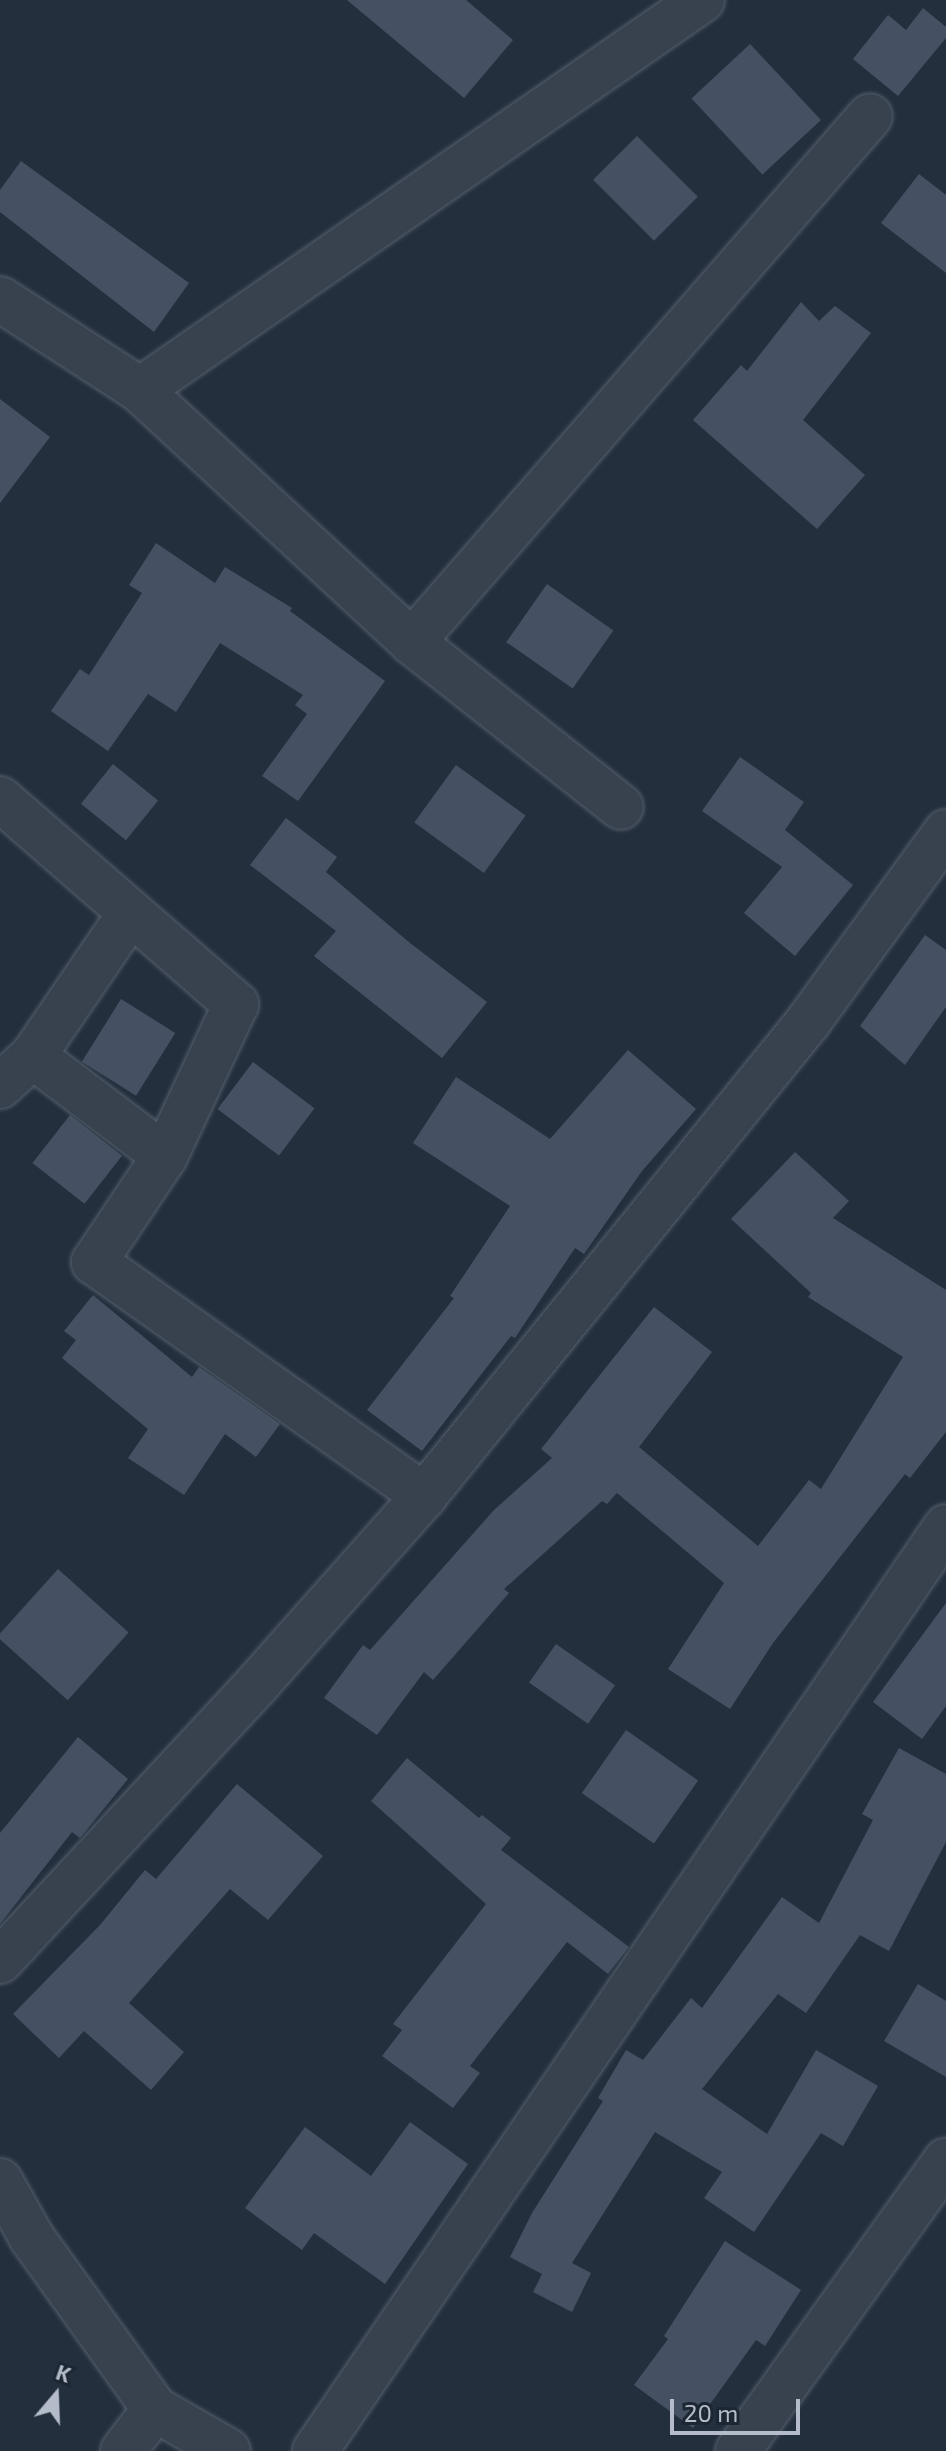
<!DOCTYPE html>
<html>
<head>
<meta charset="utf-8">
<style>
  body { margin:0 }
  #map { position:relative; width:946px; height:2451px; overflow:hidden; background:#242f3e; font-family:"Exo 2",sans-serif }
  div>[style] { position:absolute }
  .building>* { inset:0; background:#455162; transform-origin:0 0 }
  .roads { filter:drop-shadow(0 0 2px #565f6c) drop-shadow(0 0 2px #565f6c) }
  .minor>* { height:44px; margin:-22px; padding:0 22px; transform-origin:22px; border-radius:22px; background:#38414e }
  span { translate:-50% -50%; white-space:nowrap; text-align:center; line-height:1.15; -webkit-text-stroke:6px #1d2633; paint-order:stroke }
  .north { position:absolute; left:16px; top:2355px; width:80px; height:80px; -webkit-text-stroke:6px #1d2633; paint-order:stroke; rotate:19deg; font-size:22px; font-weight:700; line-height:32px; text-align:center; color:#b4bcc9 }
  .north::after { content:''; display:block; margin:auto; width:28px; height:36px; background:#b4bcc9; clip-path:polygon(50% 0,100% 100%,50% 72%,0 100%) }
  .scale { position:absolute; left:670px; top:2399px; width:130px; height:36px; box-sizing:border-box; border:4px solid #b4bcc9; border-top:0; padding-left:10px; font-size:24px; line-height:28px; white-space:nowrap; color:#b4bcc9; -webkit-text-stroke:6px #1d2633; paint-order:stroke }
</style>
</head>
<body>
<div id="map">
  <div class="building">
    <i style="clip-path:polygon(347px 0,466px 0,513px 40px,464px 98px)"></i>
    <i style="clip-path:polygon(923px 8px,946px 27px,946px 38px,898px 96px,853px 59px,888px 15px,906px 30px)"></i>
    <i style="left:750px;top:44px;width:104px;height:80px;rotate:47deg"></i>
    <i style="left:637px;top:136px;width:86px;height:62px;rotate:45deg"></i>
    <i style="clip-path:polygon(21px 161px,189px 283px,154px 332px,0 212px,0 190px)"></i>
    <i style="clip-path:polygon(919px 174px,946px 195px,946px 273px,881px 223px)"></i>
    <i style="clip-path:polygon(801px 302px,819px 321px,835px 306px,871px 333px,803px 420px,865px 475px,817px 529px,693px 420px,741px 365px,747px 371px)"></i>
    <i style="clip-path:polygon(0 399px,50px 437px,0 503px)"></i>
    <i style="clip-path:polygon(156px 543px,215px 583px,225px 567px,292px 608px,290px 611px,385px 681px,298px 801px,262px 776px,307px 714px,295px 705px,303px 695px,220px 643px,176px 712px,148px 694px,108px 751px,51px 711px,80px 669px,89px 675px,142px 593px,129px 585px)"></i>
    <i style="left:547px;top:584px;width:81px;height:71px;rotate:35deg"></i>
    <i style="clip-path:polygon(740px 757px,804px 802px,785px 830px,853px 885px,795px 956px,744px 913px,782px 867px,702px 811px)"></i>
    <i style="left:113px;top:764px;width:58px;height:51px;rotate:39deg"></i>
    <i style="left:456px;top:765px;width:86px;height:71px;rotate:36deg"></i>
    <i style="clip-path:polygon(286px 818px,337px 857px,326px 872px,410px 943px,487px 1002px,442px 1058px,314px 956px,336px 931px,250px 865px)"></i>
    <i style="clip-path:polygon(925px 935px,946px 950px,946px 1007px,905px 1065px,860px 1026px)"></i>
    <i style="left:121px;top:999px;width:64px;height:74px;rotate:32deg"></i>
    <i style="clip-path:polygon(628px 1050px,696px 1109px,642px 1171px,584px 1254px,575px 1248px,515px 1338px,511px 1336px,422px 1451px,367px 1410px,454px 1298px,450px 1296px,510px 1206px,413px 1143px,456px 1077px,550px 1139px)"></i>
    <i style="left:253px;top:1062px;width:77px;height:59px;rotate:37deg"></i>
    <i style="left:70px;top:1115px;width:66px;height:61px;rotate:38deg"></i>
    <i style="clip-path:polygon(795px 1152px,849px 1201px,833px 1218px,946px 1290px,946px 1432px,910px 1478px,905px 1474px,773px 1643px,730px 1709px,668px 1669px,724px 1583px,617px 1493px,607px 1504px,602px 1501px,504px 1589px,509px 1593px,433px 1680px,424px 1672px,377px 1735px,324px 1698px,363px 1645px,370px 1650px,494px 1510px,552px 1458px,541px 1449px,654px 1307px,712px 1352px,639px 1447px,758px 1546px,809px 1480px,821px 1489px,903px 1357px,808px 1297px,811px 1293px,731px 1219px)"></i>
    <i style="clip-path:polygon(93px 1295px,192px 1377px,199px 1367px,280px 1424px,256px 1457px,225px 1434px,184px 1495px,128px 1458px,148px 1429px,62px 1358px,76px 1340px,64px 1331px)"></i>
    <i style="left:58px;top:1569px;width:95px;height:91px;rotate:42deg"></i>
    <i style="clip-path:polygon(946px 1603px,946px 1706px,922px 1739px,873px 1702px)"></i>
    <i style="left:556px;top:1644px;width:72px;height:47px;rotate:35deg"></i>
    <i style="left:626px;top:1730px;width:88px;height:77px;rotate:35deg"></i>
    <i style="clip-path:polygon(78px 1737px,128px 1779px,80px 1838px,72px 1832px,0 1924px,0 1833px)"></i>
    <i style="clip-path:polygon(899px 1748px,946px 1774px,946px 1842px,889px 1951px,860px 1935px,806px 2013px,778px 1994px,702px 2089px,767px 2134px,816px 2050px,878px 2086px,843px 2146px,821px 2133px,754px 2232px,704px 2198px,722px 2172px,655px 2132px,572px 2263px,591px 2273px,572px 2312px,533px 2292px,542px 2274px,510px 2257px,532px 2213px,603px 2101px,598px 2098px,626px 2050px,643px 2060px,691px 1998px,702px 2008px,782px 1897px,819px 1923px,873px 1820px,862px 1814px)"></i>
    <i style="clip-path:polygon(407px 1758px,479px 1818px,482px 1815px,511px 1838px,501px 1850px,629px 1947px,608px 1974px,567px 1942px,470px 2066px,480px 2073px,453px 2108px,382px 2056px,402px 2030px,393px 2024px,486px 1904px,371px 1801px)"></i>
    <i style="clip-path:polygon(237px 1784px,323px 1856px,268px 1920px,230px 1889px,129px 2003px,184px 2052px,151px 2090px,84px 2031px,59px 2058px,13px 2014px,100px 1925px,145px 1870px,156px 1879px)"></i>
    <i style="clip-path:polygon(918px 1984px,946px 2001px,946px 2077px,884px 2041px)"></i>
    <i style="clip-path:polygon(410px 2122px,468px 2164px,385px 2284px,314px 2233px,302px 2250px,245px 2208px,305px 2127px,371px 2176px)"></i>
    <i style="clip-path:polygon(725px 2241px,801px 2290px,765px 2346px,756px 2340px,693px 2428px,634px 2385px,668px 2339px,664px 2336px)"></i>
  </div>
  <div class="roads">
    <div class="minor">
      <i style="left:0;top:299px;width:167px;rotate:33deg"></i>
      <i style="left:140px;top:390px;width:371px;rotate:42.8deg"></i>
      <i style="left:412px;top:642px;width:266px;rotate:38.3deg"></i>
      <i style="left:140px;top:390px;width:684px;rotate:-34.76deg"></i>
      <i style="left:412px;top:642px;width:697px;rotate:-48.95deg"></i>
      <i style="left:0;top:799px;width:313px;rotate:41deg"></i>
      <i style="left:236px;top:1004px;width:168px;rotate:115deg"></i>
      <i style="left:165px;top:1156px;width:166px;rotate:-142.9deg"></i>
      <i style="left:0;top:1086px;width:45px;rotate:-42.3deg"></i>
      <i style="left:33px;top:1056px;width:172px;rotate:-55.7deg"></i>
      <i style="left:165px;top:1156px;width:128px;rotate:123.8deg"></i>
      <i style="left:94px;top:1262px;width:405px;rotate:35.3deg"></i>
      <i style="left:0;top:1961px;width:381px;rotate:-47.1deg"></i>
      <i style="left:259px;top:1682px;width:249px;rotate:-48.4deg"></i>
      <i style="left:424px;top:1496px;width:610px;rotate:-50.99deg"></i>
      <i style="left:808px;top:1022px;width:235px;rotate:-54deg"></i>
      <i style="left:0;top:2181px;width:65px;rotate:60.7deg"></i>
      <i style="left:32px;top:2238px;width:211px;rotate:54.3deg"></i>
      <i style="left:155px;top:2409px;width:84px;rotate:29.9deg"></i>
      <i style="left:123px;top:2451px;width:53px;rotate:-52.7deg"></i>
      <i style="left:315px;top:2451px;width:1119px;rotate:-55.67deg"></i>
      <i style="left:738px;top:2451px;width:357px;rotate:-54.4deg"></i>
    </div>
  </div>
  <div class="north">K</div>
  <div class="scale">20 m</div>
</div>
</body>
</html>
